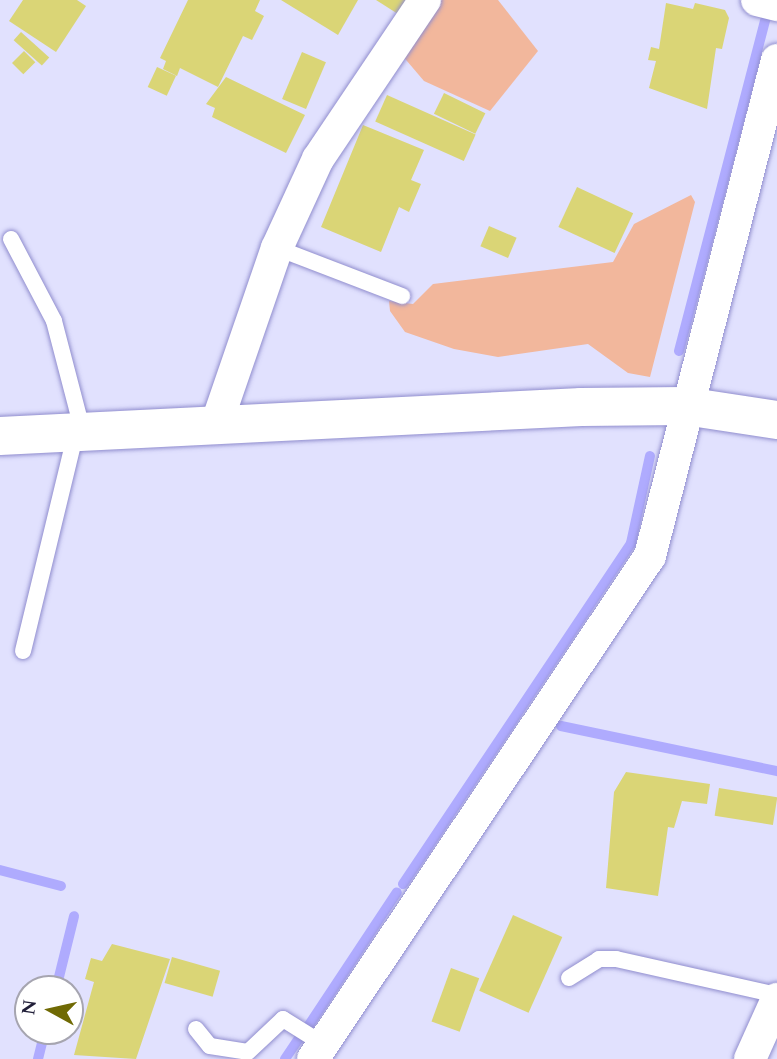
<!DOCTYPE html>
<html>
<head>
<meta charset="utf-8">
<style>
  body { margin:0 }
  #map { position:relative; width:777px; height:1059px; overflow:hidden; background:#e1e1fe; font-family:Spectral,serif }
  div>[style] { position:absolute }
  .green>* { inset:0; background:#f2b79c }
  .stream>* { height:10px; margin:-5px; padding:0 5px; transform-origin:5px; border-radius:5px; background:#afabfe }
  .building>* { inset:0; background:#dad576; transform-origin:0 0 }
  .roads { filter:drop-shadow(0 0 2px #908dce) drop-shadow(0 0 2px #908dce) }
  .service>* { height:16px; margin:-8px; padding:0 8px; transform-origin:8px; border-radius:8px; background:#fff }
  .minor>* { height:32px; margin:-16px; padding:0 16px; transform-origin:16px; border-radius:16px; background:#fff }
  .tertiary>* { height:38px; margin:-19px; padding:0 19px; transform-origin:19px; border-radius:19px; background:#fff }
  span { translate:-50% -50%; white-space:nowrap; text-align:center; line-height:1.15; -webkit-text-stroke:6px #fff; paint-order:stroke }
  .north { position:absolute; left:14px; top:975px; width:70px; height:70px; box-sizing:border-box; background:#fff; border:2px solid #a6a5b0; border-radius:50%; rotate:278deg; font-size:19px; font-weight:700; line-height:28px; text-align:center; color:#211f39 }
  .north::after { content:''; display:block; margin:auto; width:24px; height:32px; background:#706a04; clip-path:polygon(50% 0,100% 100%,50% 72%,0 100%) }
</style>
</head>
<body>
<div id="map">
  <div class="green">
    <i style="clip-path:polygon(437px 0,498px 0,538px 51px,490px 111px,424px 81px,401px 54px)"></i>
    <i style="clip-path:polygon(691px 195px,695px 202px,650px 377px,628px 373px,588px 344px,498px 357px,454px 349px,405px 332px,390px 311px,389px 301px,413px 304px,433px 284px,613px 262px,634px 224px)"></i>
  </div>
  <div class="stream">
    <i style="left:679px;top:351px;width:342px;rotate:-75.4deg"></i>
    <i style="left:561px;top:726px;width:221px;rotate:11.8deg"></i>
    <i style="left:0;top:870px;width:63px;rotate:14.7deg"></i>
    <i style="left:403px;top:884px;width:410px;rotate:-56.2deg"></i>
    <i style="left:631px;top:543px;width:89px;rotate:-77.7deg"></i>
    <i style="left:56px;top:989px;width:75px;rotate:-76.1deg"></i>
    <i style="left:309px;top:1025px;width:159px;rotate:-56.5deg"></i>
    <i style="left:38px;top:1059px;width:29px;rotate:-76deg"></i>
    <i style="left:285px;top:1059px;width:25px;rotate:-56deg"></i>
  </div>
  <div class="building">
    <i style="clip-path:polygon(23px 0,77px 0,86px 6px,56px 52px,9px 21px)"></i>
    <i style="clip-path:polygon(188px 0,260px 0,255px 11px,264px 16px,252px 40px,243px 36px,218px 87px,180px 68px,177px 76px,163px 69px,166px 61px,160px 58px)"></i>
    <i style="clip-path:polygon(281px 0,358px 0,338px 35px)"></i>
    <i style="clip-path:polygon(376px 0,407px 0,398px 14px)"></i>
    <i style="clip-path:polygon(666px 3px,693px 9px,695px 3px,725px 10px,729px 18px,722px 49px,716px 48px,707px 109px,649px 88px,656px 61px,648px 60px,651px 47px,659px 49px)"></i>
    <i style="left:21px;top:32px;width:38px;height:11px;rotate:42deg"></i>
    <i style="left:24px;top:51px;width:16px;height:17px;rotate:45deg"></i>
    <i style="left:302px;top:52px;width:26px;height:51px;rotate:23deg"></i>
    <i style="left:157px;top:67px;width:21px;height:22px;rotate:25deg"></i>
    <i style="clip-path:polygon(226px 77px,305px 115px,286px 153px,212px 117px,215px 108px,206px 104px)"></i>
    <i style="left:444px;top:93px;width:46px;height:23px;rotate:26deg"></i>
    <i style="left:387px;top:95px;width:97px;height:29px;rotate:24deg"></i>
    <i style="clip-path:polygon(363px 125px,424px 150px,411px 180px,421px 184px,409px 212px,399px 207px,381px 252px,321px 227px)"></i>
    <i style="left:577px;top:187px;width:62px;height:44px;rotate:25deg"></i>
    <i style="left:489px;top:226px;width:30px;height:22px;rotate:23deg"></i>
    <i style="clip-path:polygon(626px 772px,710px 784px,707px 804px,682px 801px,674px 828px,668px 827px,658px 896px,606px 888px,614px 792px)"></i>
    <i style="left:719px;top:788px;width:59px;height:28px;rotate:9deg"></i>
    <i style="left:513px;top:915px;width:54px;height:83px;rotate:24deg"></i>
    <i style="clip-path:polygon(112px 944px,170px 959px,136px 1059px,74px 1055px,94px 982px,85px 979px,91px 958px,102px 961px)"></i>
    <i style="left:172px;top:957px;width:50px;height:27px;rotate:16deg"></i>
    <i style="left:451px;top:968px;width:30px;height:57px;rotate:20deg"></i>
  </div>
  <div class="roads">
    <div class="service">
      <i style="left:11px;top:239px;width:93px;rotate:62.3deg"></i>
      <i style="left:54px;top:321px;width:115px;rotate:75.4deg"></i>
      <i style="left:277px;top:248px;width:134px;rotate:21deg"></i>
      <i style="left:23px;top:651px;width:225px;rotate:-76.4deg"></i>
      <i style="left:569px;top:978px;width:36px;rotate:-32deg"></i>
      <i style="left:599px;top:959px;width:17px"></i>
      <i style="left:616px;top:959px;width:165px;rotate:12.6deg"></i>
      <i style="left:196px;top:1029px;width:22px;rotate:51deg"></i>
      <i style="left:210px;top:1046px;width:38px;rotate:9deg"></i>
      <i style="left:248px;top:1052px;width:48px;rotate:-43.3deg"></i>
      <i style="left:283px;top:1019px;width:47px;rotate:32deg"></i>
    </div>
    <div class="minor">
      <i style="left:757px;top:0;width:21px;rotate:14deg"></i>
      <i style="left:216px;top:425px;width:187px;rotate:-71deg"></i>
      <i style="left:277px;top:248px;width:98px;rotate:-65.3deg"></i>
      <i style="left:318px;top:159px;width:192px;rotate:-56.1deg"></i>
      <i style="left:313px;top:1059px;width:605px;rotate:-56.18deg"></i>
      <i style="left:650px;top:556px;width:512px;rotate:-75.64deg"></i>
      <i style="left:750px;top:1059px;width:66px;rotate:-65.8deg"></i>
    </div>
    <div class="tertiary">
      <i style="left:0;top:436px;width:582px;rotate:-2.86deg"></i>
      <i style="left:581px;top:407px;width:104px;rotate:-0.6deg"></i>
      <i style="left:685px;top:406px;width:93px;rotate:8.7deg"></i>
    </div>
  </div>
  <div class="north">N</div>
</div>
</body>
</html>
